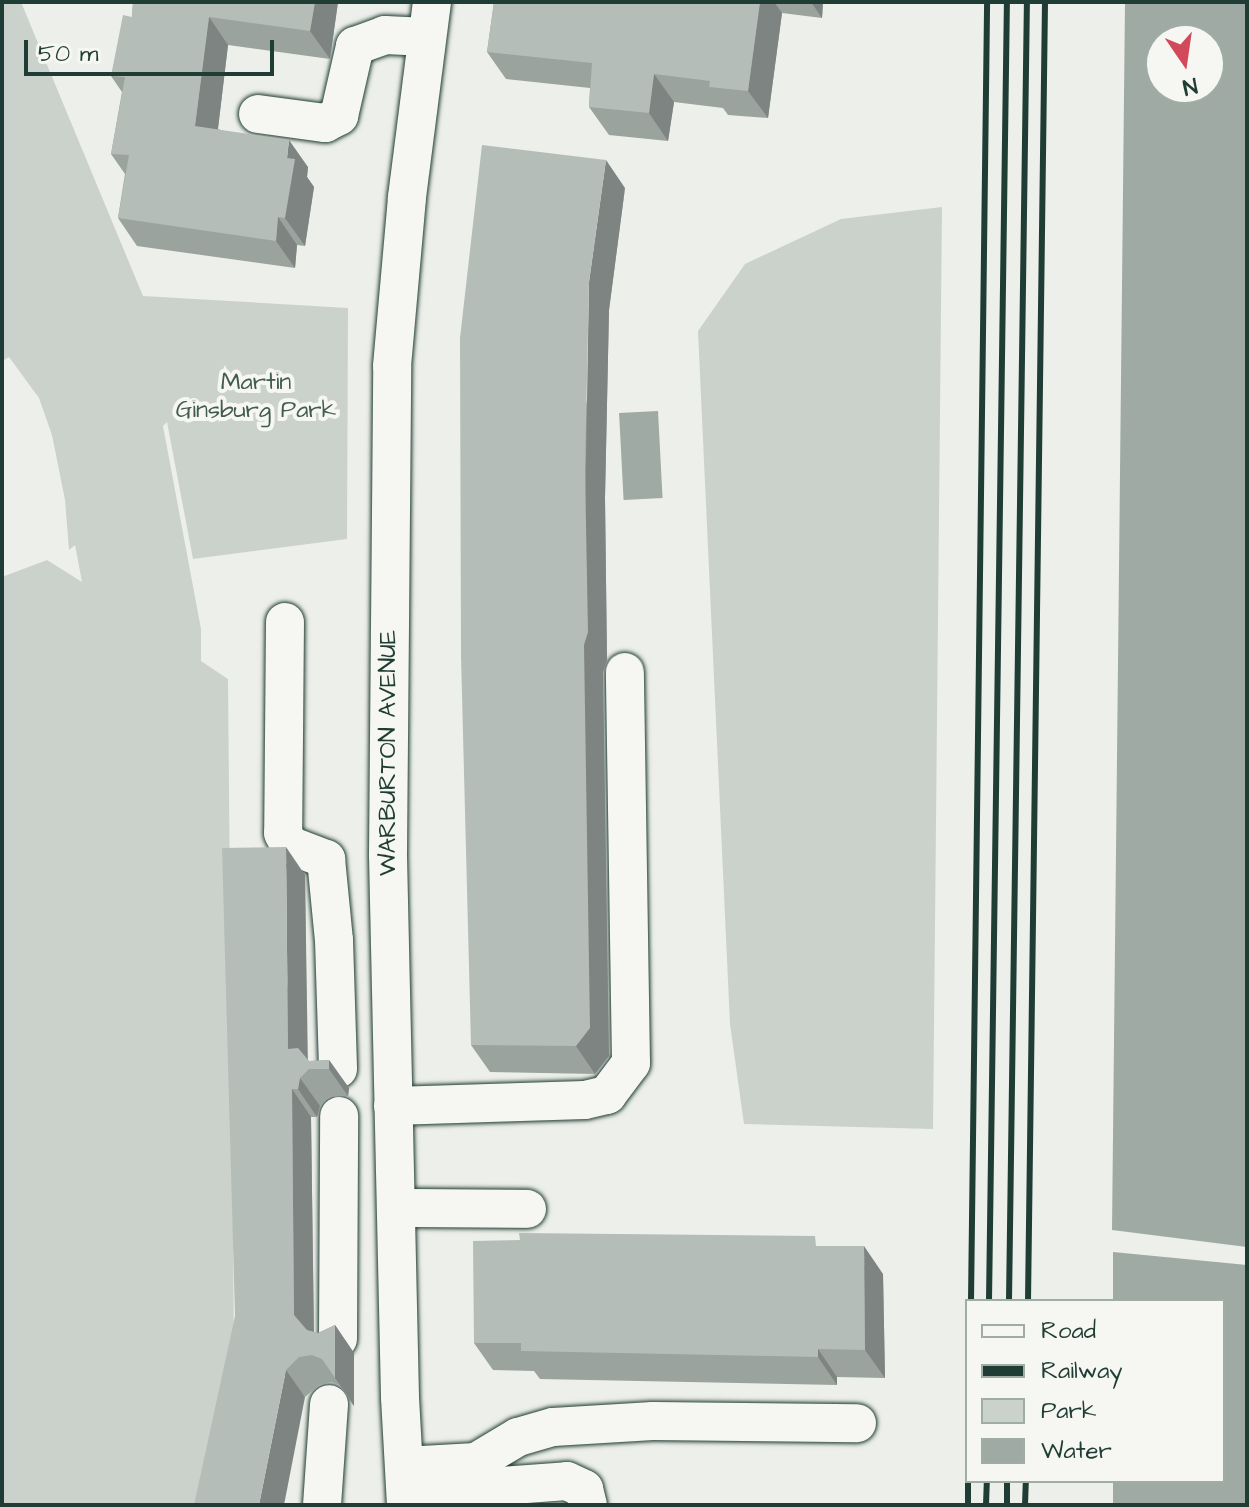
<!DOCTYPE html>
<html>
<head>
<meta charset="utf-8">
<style>
  body { margin:0 }
  #map { position:relative; width:1249px; height:1507px; overflow:hidden; background:#edefea; font-family:"Architects Daughter",sans-serif }
  div>[style] { position:absolute }
  .green>* { inset:0; background:#cbd2cc }
  .water>* { inset:0; background:#9faaa4; transform-origin:0 0 }
  .roads { filter:drop-shadow(0 0 2px #1f3d34) drop-shadow(0 0 2px #1f3d34) }
  .minor>* { height:38px; margin:-19px; padding:0 19px; transform-origin:19px; border-radius:19px; background:#f6f6f2 }
  .rail>* { height:6px; margin:-3px; padding:0 3px; transform-origin:3px; border-radius:3px; background:#1f3d34 }
  .wall>* { inset:0; background:#9ba39e }
  .shaded-wall>* { inset:0; background:#7e8481 }
  .building>* { inset:0; background:#b4bdb8 }
  span { translate:-50% -50%; white-space:nowrap; text-align:center; line-height:1.15; -webkit-text-stroke:8px #f6f6f2; paint-order:stroke }
  .park-label { font-size:24px; color:#415b52 }
  .street-label { font-size:24px; color:#1f3d34 }
  .frame { position:absolute; inset:0; border:4px solid #1f3d34; pointer-events:none }
  .legend { position:absolute; left:965px; top:1299px; width:260px; height:184px; box-sizing:border-box; background:#f6f6f2; border:2px solid #a0aca6; margin:0; padding:10px 14px; list-style:none; font-size:24px; color:#1f3d34 }
  .legend li { display:flex; align-items:center; gap:16px; height:40px }
  .legend b { width:40px; border:2px solid #a0aca6 }
  .north { position:absolute; left:1145px; top:24px; width:80px; height:80px; box-sizing:border-box; background:#f6f6f2; border:2px solid #a0aca6; border-radius:50%; rotate:167deg; font-size:22px; font-weight:700; line-height:32px; text-align:center; color:#1f3d34 }
  .north::after { content:''; display:block; margin:auto; width:28px; height:36px; background:#d1495b; clip-path:polygon(50% 0,100% 100%,50% 72%,0 100%) }
  .scale { position:absolute; left:24px; top:40px; width:250px; height:36px; box-sizing:border-box; border:4px solid #1f3d34; border-top:0; padding-left:10px; font-size:24px; line-height:28px; white-space:nowrap; color:#1f3d34; -webkit-text-stroke:6px #f6f6f2; paint-order:stroke }
</style>
</head>
<body>
<div id="map">
  <div class="green">
    <i style="clip-path:polygon(2px 2px,21px 2px,143px 296px,348px 308px,347px 539px,193px 559px,167px 422px,163px 426px,201px 629px,201px 661px,228px 679px,234px 1345px,203px 1505px,2px 1505px,2px 577px,47px 560px,82px 582px,75px 545px,69px 550px,65px 500px,52px 435px,39px 398px,9px 357px,2px 361px)"></i>
    <i style="clip-path:polygon(942px 207px,933px 1129px,744px 1124px,730px 1024px,698px 331px,745px 264px,841px 219px)"></i>
  </div>
  <div class="water">
    <i style="clip-path:polygon(evenodd,1125px 2px,1247px 2px,1247px 1247px,1112px 1230px,1125px 2px,1161px 40px,1209px 40px,1209px 88px,1161px 88px,1161px 40px)"></i>
    <i style="left:658px;top:411px;width:87px;height:39px;rotate:87deg"></i>
    <i style="clip-path:polygon(1113px 1252px,1247px 1265px,1247px 1505px,1113px 1505px,1113px 1481px,1223px 1481px,1223px 1301px,1113px 1301px)"></i>
  </div>
  <div class="roads">
    <div class="minor">
      <i style="left:258px;top:114px;width:68px;rotate:7.7deg"></i>
      <i style="left:325px;top:123px;width:16px;rotate:-27deg"></i>
      <i style="left:339px;top:116px;width:72px;rotate:-77.1deg"></i>
      <i style="left:355px;top:46px;width:32px;rotate:-20deg"></i>
      <i style="left:385px;top:35px;width:42px;rotate:2.7deg"></i>
      <i style="left:285px;top:622px;width:211px;rotate:90.5deg"></i>
      <i style="left:283px;top:833px;width:13px;rotate:63deg"></i>
      <i style="left:289px;top:845px;width:40px;rotate:21deg"></i>
      <i style="left:326px;top:859px;width:81px;rotate:84.4deg"></i>
      <i style="left:334px;top:940px;width:129px;rotate:88.2deg"></i>
      <i style="left:393px;top:1106px;width:192px;rotate:-1.8deg"></i>
      <i style="left:585px;top:1100px;width:23px;rotate:-13deg"></i>
      <i style="left:607px;top:1095px;width:40px;rotate:-53deg"></i>
      <i style="left:631px;top:1063px;width:391px;rotate:-90.9deg"></i>
      <i style="left:396px;top:1208px;width:131px;rotate:0.4deg"></i>
      <i style="left:338px;top:1339px;width:223px;rotate:-89.7deg"></i>
      <i style="left:404px;top:1466px;width:72px;rotate:-3.2deg"></i>
      <i style="left:476px;top:1462px;width:49px;rotate:-30.8deg"></i>
      <i style="left:518px;top:1437px;width:36px;rotate:-16deg"></i>
      <i style="left:553px;top:1427px;width:100px;rotate:-3.4deg"></i>
      <i style="left:653px;top:1421px;width:204px;rotate:0.6deg"></i>
      <i style="left:432px;top:1491px;width:135px;rotate:-4.2deg"></i>
      <i style="left:567px;top:1481px;width:19px;rotate:25deg"></i>
      <i style="left:584px;top:1489px;width:16px;rotate:76deg"></i>
      <i style="left:322px;top:1505px;width:101px;rotate:-86deg"></i>
      <i style="left:406px;top:1505px;width:108px;rotate:-93.2deg"></i>
      <i style="left:400px;top:1397px;width:543px;rotate:-91.27deg"></i>
      <i style="left:388px;top:854px;width:488px;rotate:-89.5deg"></i>
      <i style="left:392px;top:366px;width:170px;rotate:-84.9deg"></i>
      <i style="left:407px;top:197px;width:197px;rotate:-82.7deg"></i>
    </div>
  </div>
  <div class="rail">
    <i style="left:971px;top:1301px;width:1299px;rotate:-89.29deg"></i>
    <i style="left:989px;top:1301px;width:1299px;rotate:-89.21deg"></i>
    <i style="left:1009px;top:1301px;width:1299px;rotate:-89.21deg"></i>
    <i style="left:1028px;top:1301px;width:1299px;rotate:-89.25deg"></i>
    <i style="left:968px;top:1505px;width:24px;rotate:-90deg"></i>
    <i style="left:986px;top:1505px;width:24px;rotate:-88deg"></i>
    <i style="left:1007px;top:1505px;width:24px;rotate:-90deg"></i>
    <i style="left:1025px;top:1505px;width:24px;rotate:-88deg"></i>
  </div>
  <div class="wall">
    <i style="clip-path:polygon(133px 2px,338px 2px,330px 59px,228px 45px,218px 129px,308px 167px,307px 177px,314px 187px,305px 246px,297px 245px,295px 268px,137px 246px,118px 218px,125px 174px,111px 154px,122px 92px,111px 76px,132px 17px)"></i>
    <i style="clip-path:polygon(494px 2px,823px 2px,822px 18px,782px 13px,768px 118px,728px 115px,723px 108px,674px 102px,668px 141px,609px 135px,589px 107px,590px 88px,506px 79px,487px 52px)"></i>
    <i style="clip-path:polygon(625px 188px,609px 310px,605px 498px,607px 660px,603px 672px,609px 1056px,595px 1074px,490px 1072px,471px 1045px)"></i>
    <i style="clip-path:polygon(305px 875px,307px 1059px,309px 1061px,329px 1060px,349px 1088px,348px 1096px,329px 1097px,320px 1106px,317px 1117px,311px 1117px,314px 1332px,318px 1333px,335px 1325px,354px 1353px,354px 1406px,339px 1385px,331px 1382px,319px 1385px,305px 1397px,235px 1316px)"></i>
    <i style="clip-path:polygon(822px 1246px,883px 1274px,885px 1378px,837px 1377px,837px 1385px,540px 1379px,534px 1371px,493px 1370px,474px 1343px)"></i>
  </div>
  <div class="shaded-wall">
    <i style="clip-path:polygon(315px 2px,338px 2px,330px 59px,310px 31px)"></i>
    <i style="clip-path:polygon(760px 2px,774px 2px,782px 13px,768px 118px,748px 91px)"></i>
    <i style="clip-path:polygon(811px 2px,823px 2px,822px 18px)"></i>
    <i style="clip-path:polygon(209px 17px,228px 45px,215px 153px,195px 126px)"></i>
    <i style="clip-path:polygon(654px 74px,674px 102px,668px 141px,649px 113px)"></i>
    <i style="clip-path:polygon(289px 140px,308px 167px,307px 177px,314px 187px,305px 246px,285px 218px,287px 158px)"></i>
    <i style="clip-path:polygon(606px 160px,625px 188px,609px 310px,605px 498px,607px 660px,603px 672px,609px 1056px,595px 1074px,576px 1046px,589px 282px)"></i>
    <i style="clip-path:polygon(278px 217px,297px 245px,295px 268px,276px 241px)"></i>
    <i style="clip-path:polygon(286px 847px,305px 875px,308px 1071px,288px 1049px)"></i>
    <i style="clip-path:polygon(329px 1060px,349px 1088px,348px 1096px,329px 1069px)"></i>
    <i style="clip-path:polygon(300px 1078px,320px 1106px,317px 1117px,298px 1089px)"></i>
    <i style="clip-path:polygon(292px 1089px,311px 1117px,314px 1343px,294px 1315px)"></i>
    <i style="clip-path:polygon(864px 1246px,883px 1274px,885px 1378px,865px 1350px)"></i>
    <i style="clip-path:polygon(335px 1325px,354px 1353px,354px 1406px,335px 1378px)"></i>
    <i style="clip-path:polygon(818px 1349px,837px 1377px,837px 1385px,818px 1357px)"></i>
    <i style="clip-path:polygon(286px 1370px,305px 1397px,284px 1505px,259px 1505px)"></i>
  </div>
  <div class="building">
    <i style="clip-path:polygon(133px 2px,315px 2px,310px 31px,209px 17px,195px 126px,289px 140px,287px 158px,295px 159px,285px 218px,278px 217px,276px 241px,118px 218px,129px 155px,111px 154px,125px 77px,111px 76px,123px 15px,132px 17px)"></i>
    <i style="clip-path:polygon(494px 2px,760px 2px,748px 91px,709px 87px,710px 81px,654px 74px,649px 113px,589px 107px,592px 63px,487px 52px)"></i>
    <i style="clip-path:polygon(482px 145px,606px 160px,589px 282px,585px 470px,588px 632px,584px 645px,590px 1028px,576px 1046px,471px 1045px,461px 656px,460px 338px)"></i>
    <i style="clip-path:polygon(286px 847px,288px 1049px,298px 1048px,309px 1061px,329px 1060px,329px 1069px,309px 1069px,300px 1078px,298px 1089px,292px 1089px,294px 1315px,307px 1330px,318px 1333px,335px 1325px,335px 1378px,322px 1359px,312px 1355px,299px 1357px,286px 1370px,259px 1505px,194px 1505px,235px 1316px,222px 848px)"></i>
    <i style="clip-path:polygon(519px 1233px,815px 1236px,816px 1246px,864px 1246px,865px 1350px,818px 1349px,818px 1357px,521px 1351px,521px 1343px,474px 1343px,473px 1241px,520px 1240px)"></i>
  </div>
  <div class="park-label">
    <span style="left:256px;top:397px">Martin<br>Ginsburg Park</span>
  </div>
  <div class="street-label">
    <span style="left:389px;top:753px;rotate:-90deg">WARBURTON AVENUE</span>
  </div>
  <div class="frame"></div>
  <ul class="legend">
  <li><b style="height:10px;background:#f6f6f2"></b>Road</li>
  <li><b style="height:10px;background:#1f3d34"></b>Railway</li>
  <li><b style="height:22px;background:#cbd2cc"></b>Park</li>
  <li><b style="height:22px;background:#9faaa4"></b>Water</li>
  </ul>
  <div class="north">N</div>
  <div class="scale">50 m</div>
</div>
</body>
</html>
